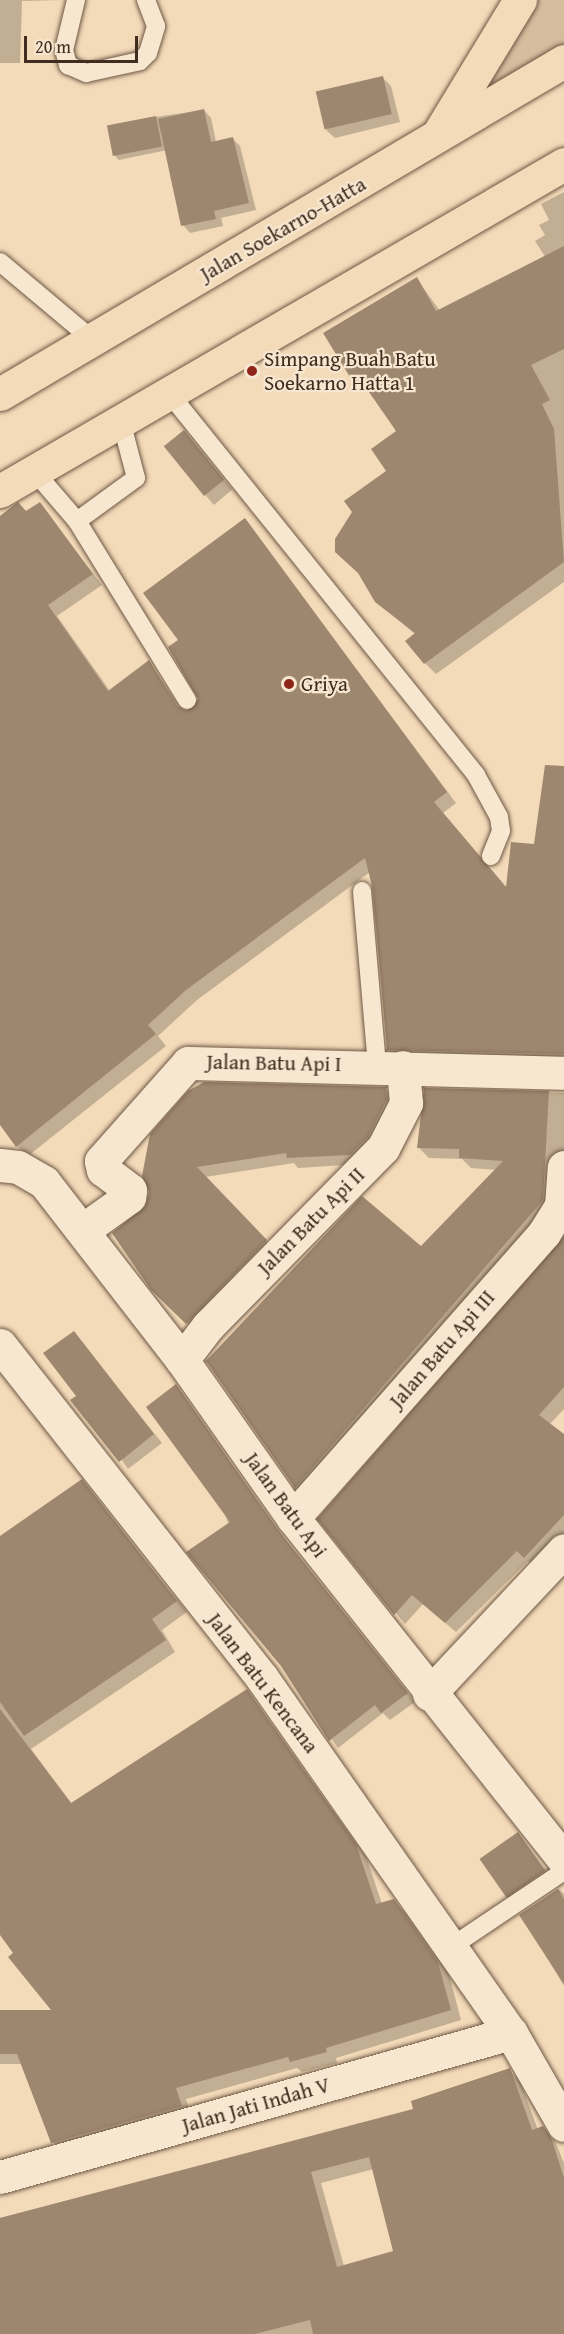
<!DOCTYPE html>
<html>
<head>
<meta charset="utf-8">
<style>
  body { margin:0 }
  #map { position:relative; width:564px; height:2334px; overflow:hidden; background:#f3dab8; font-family:"Gentium Book Plus",serif }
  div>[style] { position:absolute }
  .green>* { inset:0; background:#d5bd9e }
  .shadow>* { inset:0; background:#0003; transform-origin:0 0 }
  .building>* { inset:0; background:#9e876f; transform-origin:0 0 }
  .roads { filter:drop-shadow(0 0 2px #6e5845) drop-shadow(0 0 2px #6e5845) }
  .lane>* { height:18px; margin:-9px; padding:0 9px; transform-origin:9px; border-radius:9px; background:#f7e7d1 }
  .street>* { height:33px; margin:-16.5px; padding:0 16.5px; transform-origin:16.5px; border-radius:16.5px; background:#f7e7d1 }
  .secondary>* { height:33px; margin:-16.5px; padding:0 16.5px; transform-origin:16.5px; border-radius:16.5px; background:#f7e7d1 }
  .highway>* { height:33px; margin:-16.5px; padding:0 16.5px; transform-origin:16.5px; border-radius:16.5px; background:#f3dab8 }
  .dots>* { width:16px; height:16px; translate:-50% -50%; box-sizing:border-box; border:3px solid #f7e7d1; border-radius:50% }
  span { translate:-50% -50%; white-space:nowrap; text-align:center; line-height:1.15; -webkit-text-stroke:4.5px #f7e7d1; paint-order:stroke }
  .street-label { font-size:21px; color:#412d1f }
  .poi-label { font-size:21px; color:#412d1f }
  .left { translate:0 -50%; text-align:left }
  .scale { position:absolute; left:24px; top:36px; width:114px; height:27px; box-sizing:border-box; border:3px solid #412d1f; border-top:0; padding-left:8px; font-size:18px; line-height:21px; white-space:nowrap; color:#412d1f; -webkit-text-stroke:4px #f7e7d1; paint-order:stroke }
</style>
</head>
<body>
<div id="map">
  <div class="green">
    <i style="clip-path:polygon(526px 0,564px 0,564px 55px,452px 122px)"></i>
  </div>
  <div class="shadow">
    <i style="clip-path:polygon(0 0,63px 0,22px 1px,20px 63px,0 63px)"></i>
    <i style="clip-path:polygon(383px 78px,391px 86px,400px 122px,335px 138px,326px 130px)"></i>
    <i style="clip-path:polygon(204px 110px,211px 118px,216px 142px,232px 138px,240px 146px,256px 210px,221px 218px,223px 226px,190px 233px,183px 225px,167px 150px,119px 160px,115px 156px,155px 117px)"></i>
    <i style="clip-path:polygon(564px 192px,564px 582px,436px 674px,425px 663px,416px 635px,376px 601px,388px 471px,398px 432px,370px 391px,354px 381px,417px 279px,440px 311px,546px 258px,535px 241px,545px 235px,539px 225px,549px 220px,541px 204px)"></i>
    <i style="left:184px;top:432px;width:75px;height:24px;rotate:50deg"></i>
    <i style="clip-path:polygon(39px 504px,102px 585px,57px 616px,110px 691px,149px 662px,183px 711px,200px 699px,180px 640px,245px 520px,456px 803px,443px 813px,507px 888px,536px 845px,564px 782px,564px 1064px,399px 1059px,388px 1049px,370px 872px,197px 1000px,158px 1036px,166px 1046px,28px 1156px,17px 1146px,0 1123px,0 525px)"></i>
    <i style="clip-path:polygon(385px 1089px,396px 1099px,361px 1164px,298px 1168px,294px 1163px,205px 1177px,276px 1251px,197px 1333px,153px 1289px,150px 1192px,144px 1176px)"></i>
    <i style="clip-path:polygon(425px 1090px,564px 1093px,564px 1164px,553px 1211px,306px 1497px,296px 1487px,421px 1248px,497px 1170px,471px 1168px,462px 1159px,429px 1158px,419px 1148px)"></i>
    <i style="clip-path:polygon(564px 1239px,564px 1409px,549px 1425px,564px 1436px,564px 1536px,535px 1567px,528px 1561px,456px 1632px,423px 1604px,405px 1624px,319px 1519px)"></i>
    <i style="clip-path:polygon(74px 1333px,162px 1443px,128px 1469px,78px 1396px)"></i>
    <i style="clip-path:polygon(176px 1386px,286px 1540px,415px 1702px,390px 1720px,383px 1713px,338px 1748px,282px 1665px)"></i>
    <i style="clip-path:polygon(81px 1481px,187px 1612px,162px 1630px,175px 1652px,31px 1749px,72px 1804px,246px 1691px,366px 1856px,382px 1904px,394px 1901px,405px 1912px,449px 1974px,461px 2020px,336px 2058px,337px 2063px,302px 2072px,297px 2068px,186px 2099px,192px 2117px,64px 2153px,53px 2142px,22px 2064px,0 2064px,0 2012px,55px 2012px,0 1932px,0 1538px)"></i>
    <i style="clip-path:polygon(518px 1834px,553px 1879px,514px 1905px,506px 1896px)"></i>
    <i style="clip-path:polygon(559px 1889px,564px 1894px,564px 1986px,521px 1915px)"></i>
    <i style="clip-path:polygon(evenodd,509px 2070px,520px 2081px,538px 2130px,554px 2139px,564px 2163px,564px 2334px,0 2334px,0 2218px,415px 2110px,509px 2070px,374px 2169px,395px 2252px,344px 2266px,321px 2183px,374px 2169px)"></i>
  </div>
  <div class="building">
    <i style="left:383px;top:76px;width:39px;height:69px;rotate:77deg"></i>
    <i style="clip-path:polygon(204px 109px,211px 142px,233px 137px,249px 203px,214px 211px,216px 219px,181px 226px,158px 119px)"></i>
    <i style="left:156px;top:116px;width:31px;height:50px;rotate:79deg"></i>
    <i style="clip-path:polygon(564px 246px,564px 349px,531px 365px,550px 400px,542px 404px,554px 429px,564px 562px,424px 664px,405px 641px,415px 633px,375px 602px,358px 573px,335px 552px,335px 539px,352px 512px,344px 501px,386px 471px,371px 449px,396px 431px,360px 379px,353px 382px,323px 333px,417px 277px,436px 311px)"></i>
    <i style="left:184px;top:430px;width:64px;height:26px;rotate:51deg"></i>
    <i style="clip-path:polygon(18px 502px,26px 511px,40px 502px,93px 574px,48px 605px,108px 691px,149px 660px,177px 706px,187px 711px,198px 699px,168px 647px,178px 640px,143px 593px,245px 518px,447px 792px,434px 802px,506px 887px,511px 842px,534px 844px,545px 765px,564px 766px,564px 1054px,387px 1050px,373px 890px,365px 858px,186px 990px,148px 1025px,156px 1034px,16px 1147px,0 1125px,0 516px)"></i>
    <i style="clip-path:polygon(204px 1082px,386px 1087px,387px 1099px,368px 1137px,350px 1155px,287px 1158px,286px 1153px,197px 1167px,267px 1240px,186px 1324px,151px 1290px,112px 1233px,145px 1206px,149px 1192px,142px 1176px,150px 1134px,188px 1091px)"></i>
    <i style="clip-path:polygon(424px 1088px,549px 1091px,543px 1200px,295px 1488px,206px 1361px,362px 1196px,421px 1246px,503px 1161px,459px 1158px,459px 1149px,417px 1148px)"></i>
    <i style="clip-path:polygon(564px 1236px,564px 1387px,539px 1415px,564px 1434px,564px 1515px,524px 1558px,517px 1551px,445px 1623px,412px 1595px,394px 1615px,317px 1519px)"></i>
    <i style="clip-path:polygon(74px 1331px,154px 1434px,119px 1462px,70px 1400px,76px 1396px,43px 1353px)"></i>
    <i style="clip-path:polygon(176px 1384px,278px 1530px,408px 1693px,381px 1713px,375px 1705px,329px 1741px,281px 1666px,186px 1552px,230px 1522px,146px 1407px)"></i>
    <i style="clip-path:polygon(82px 1479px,177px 1601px,152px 1619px,166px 1640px,24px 1736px,0 1702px,0 1536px)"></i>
    <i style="clip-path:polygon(247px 1689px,356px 1844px,376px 1904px,394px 1899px,438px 1962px,451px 2010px,326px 2048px,327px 2052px,290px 2062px,288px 2057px,176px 2088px,182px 2106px,51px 2143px,17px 2054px,0 2054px,0 2010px,51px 2010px,8px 1957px,13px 1953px,0 1935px,0 1709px,71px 1803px)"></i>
    <i style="left:518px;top:1832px;width:47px;height:47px;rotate:55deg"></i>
    <i style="clip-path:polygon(558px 1889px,564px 1899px,564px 1984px,519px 1915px)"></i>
    <i style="clip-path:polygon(evenodd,510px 2068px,532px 2130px,543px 2126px,551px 2137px,564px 2178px,564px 2334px,313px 2334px,310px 2320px,255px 2334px,0 2334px,0 2218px,413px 2109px,411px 2101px,510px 2068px,369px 2157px,393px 2251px,337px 2267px,311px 2172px,369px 2157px)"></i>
  </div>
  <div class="roads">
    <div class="lane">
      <i style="left:76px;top:0;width:51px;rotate:103.5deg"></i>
      <i style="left:64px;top:50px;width:16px;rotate:75deg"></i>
      <i style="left:68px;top:65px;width:20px;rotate:24deg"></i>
      <i style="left:86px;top:73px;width:55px;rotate:-12.5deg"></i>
      <i style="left:140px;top:61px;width:11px;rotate:-45deg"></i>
      <i style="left:148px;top:53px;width:28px;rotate:-73deg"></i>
      <i style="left:156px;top:26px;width:28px;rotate:-111deg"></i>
      <i style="left:0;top:262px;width:121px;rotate:40deg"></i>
      <i style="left:169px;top:393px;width:490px;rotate:51.2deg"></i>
      <i style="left:476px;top:775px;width:48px;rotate:61.3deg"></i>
      <i style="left:499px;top:817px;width:14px;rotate:82deg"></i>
      <i style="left:501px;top:831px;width:27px;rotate:112deg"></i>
      <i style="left:34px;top:471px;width:66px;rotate:49.3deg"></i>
      <i style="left:77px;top:521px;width:210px;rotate:58.4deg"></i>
      <i style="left:77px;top:521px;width:73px;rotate:-36.1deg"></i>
      <i style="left:136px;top:478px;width:59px;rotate:-104.7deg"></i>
      <i style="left:362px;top:891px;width:175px;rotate:85.1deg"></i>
      <i style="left:451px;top:1947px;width:136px;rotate:-33.9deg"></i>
    </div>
    <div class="street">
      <i style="left:83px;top:1230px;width:57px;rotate:-35.7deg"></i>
      <i style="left:129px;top:1197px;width:7px;rotate:-82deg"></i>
      <i style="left:130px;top:1190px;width:34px;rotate:-143deg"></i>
      <i style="left:103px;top:1170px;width:9px;rotate:-103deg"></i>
      <i style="left:101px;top:1161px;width:131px;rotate:-48.4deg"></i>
      <i style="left:188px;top:1063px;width:376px;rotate:1.5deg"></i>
      <i style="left:182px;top:1360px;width:43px;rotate:-52.6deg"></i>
      <i style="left:208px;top:1326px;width:250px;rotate:-45.5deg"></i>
      <i style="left:383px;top:1148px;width:51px;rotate:-62.9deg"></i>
      <i style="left:406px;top:1103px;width:36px;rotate:-95deg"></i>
      <i style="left:293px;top:1518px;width:380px;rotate:-48.6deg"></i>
      <i style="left:544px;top:1233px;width:32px;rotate:-58deg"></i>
      <i style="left:561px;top:1206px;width:39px;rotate:-86deg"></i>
      <i style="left:429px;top:1694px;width:197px;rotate:-46.8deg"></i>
      <i style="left:0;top:2177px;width:531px;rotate:-15.74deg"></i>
    </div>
    <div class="secondary">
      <i style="left:0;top:1165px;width:18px;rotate:6deg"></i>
      <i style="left:18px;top:1167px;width:30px;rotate:30deg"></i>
      <i style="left:44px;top:1182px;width:225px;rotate:52.2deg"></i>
      <i style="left:182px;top:1360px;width:193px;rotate:54.9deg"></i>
      <i style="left:293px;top:1518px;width:436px;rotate:51.6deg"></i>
      <i style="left:0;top:1345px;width:424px;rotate:51.8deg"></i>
      <i style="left:262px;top:1678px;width:434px;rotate:55deg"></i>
      <i style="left:511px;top:2033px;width:106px;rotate:60.1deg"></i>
    </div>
    <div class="highway">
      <i style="left:439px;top:133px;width:156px;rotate:-58.7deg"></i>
      <i style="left:0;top:394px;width:655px;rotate:-30.56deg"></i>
      <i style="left:0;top:491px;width:652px;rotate:-30.1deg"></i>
    </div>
  </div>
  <div class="dots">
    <i style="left:252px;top:371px;background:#8f2418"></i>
    <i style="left:289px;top:684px;background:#8f2418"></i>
  </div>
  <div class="street-label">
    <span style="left:283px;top:229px;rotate:-30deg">Jalan Soekarno-Hatta</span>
    <span style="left:274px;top:1063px;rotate:1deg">Jalan Batu Api I</span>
    <span style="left:311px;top:1221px;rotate:-45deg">Jalan Batu Api II</span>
    <span style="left:442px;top:1349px;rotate:-49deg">Jalan Batu Api III</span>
    <span style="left:286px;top:1505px;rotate:54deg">Jalan Batu Api</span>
    <span style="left:263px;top:1683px;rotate:53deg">Jalan Batu Kencana</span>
    <span style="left:256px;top:2105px;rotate:-16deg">Jalan Jati Indah V</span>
  </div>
  <div class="poi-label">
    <span class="left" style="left:264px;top:371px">Simpang Buah Batu<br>Soekarno Hatta 1</span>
    <span class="left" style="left:301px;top:684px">Griya</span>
  </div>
  <div class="scale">20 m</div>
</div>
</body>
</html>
